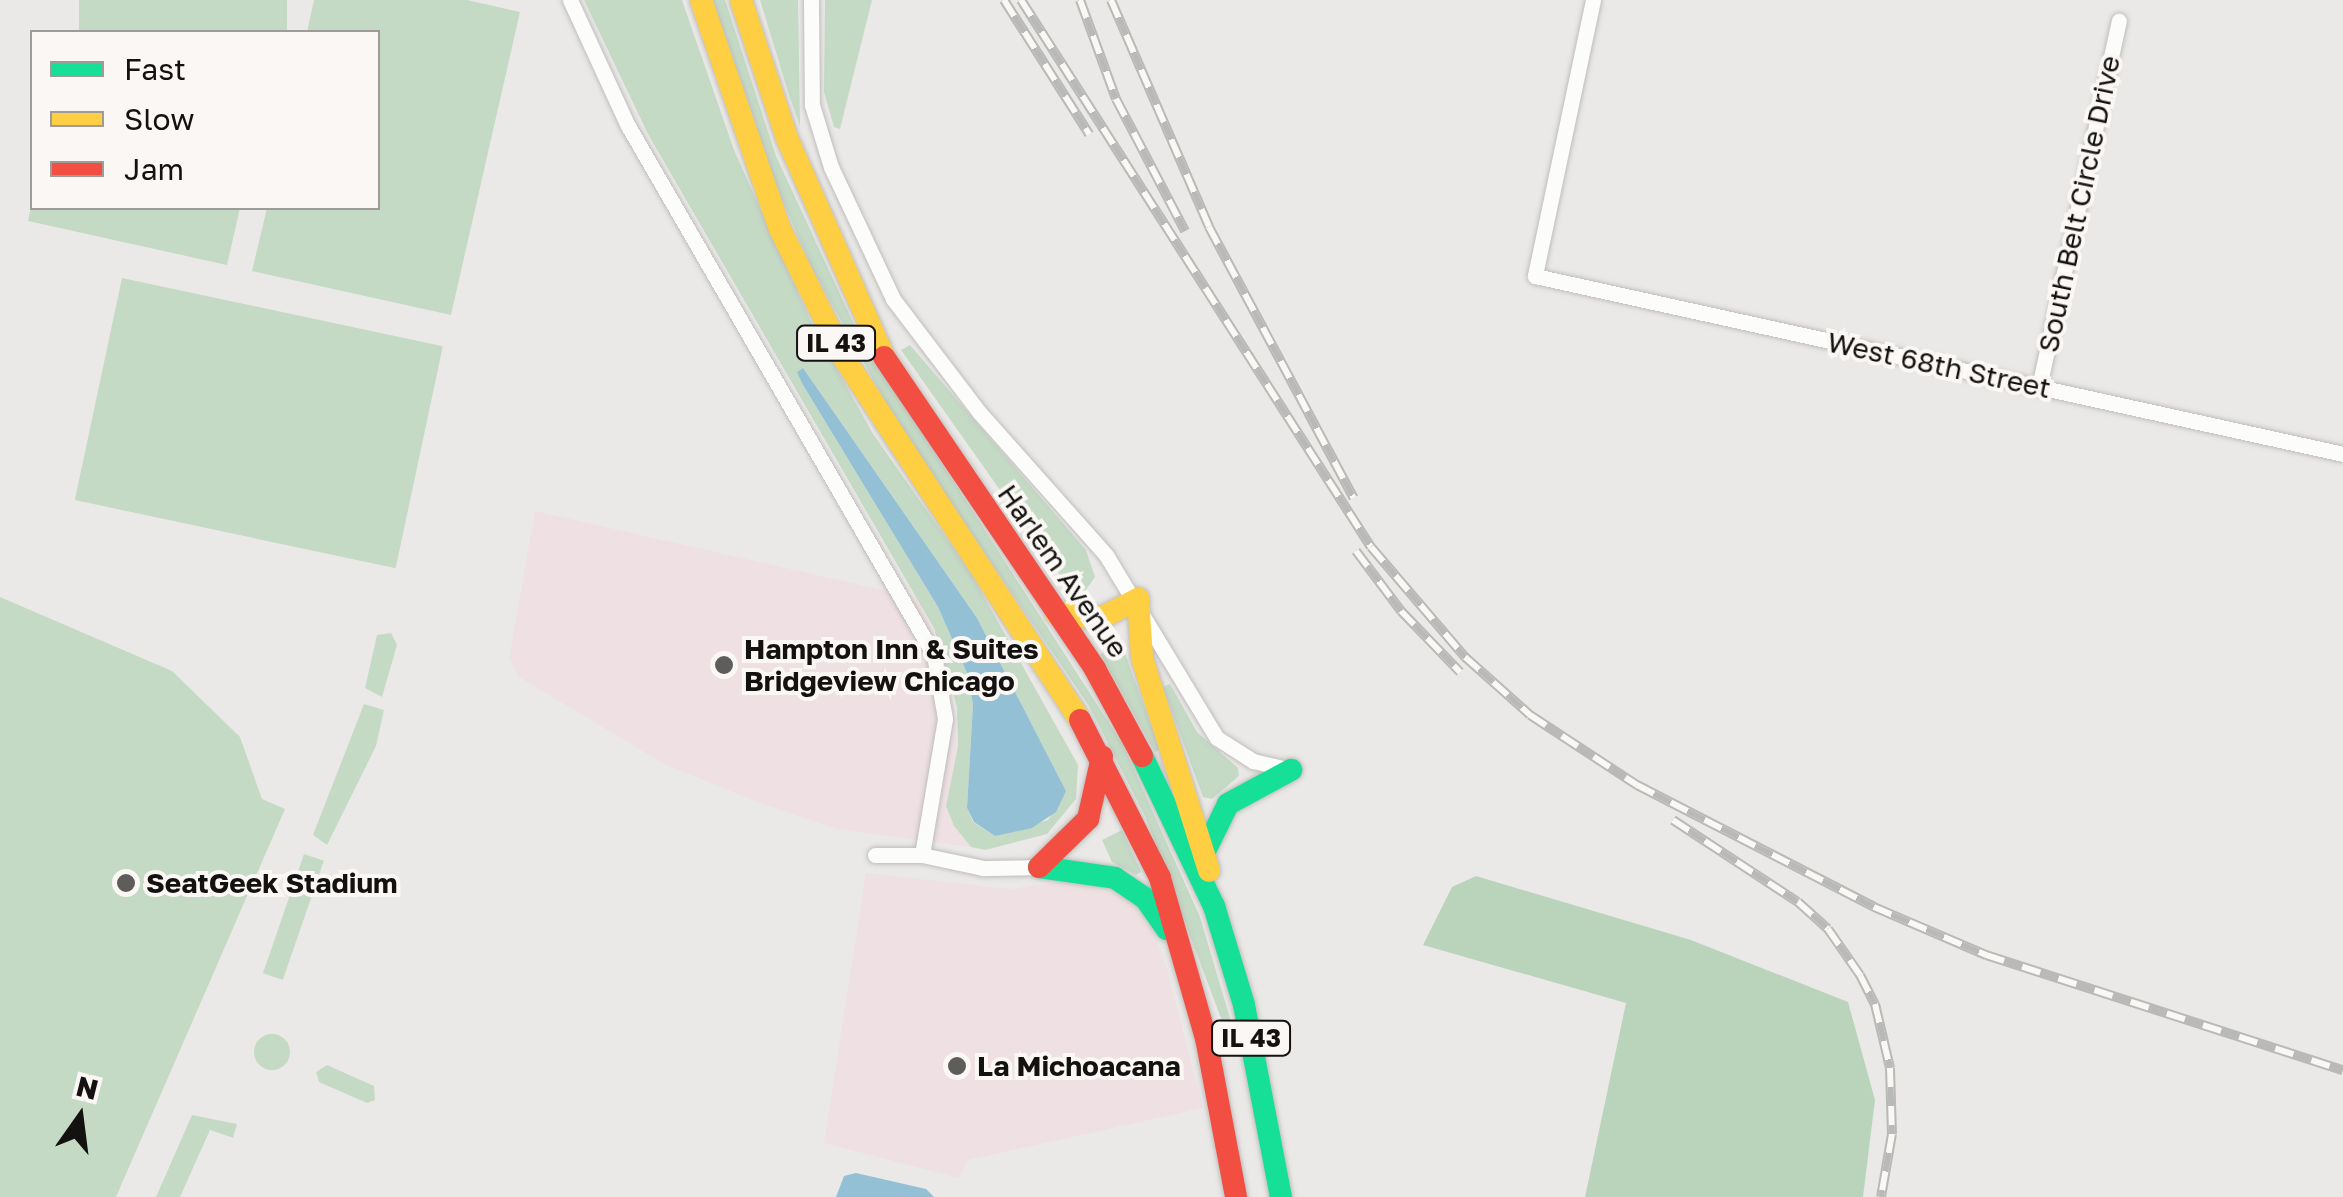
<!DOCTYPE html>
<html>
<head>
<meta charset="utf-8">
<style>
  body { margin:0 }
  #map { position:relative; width:2343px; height:1197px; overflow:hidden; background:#ebe9e7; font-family:"Golos Text",sans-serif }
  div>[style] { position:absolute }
  .commercial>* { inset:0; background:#efe0e3 }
  .green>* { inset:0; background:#c4dac5; transform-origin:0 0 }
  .round { border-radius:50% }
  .forest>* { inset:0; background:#bad4bc }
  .water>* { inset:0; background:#94c0d6 }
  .roads { filter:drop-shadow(0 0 2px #bfbebc) drop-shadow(0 0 2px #bfbebc) }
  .street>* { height:15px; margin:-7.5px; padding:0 7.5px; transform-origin:7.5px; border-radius:7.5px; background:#fcfcfb }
  .fast>* { height:22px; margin:-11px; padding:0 11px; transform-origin:11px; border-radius:11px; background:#16e098 }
  .slow>* { height:22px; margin:-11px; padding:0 11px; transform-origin:11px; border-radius:11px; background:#ffcf43 }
  .jam>* { height:22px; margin:-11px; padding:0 11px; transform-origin:11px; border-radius:11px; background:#f24e42 }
  .rail>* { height:10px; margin-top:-5px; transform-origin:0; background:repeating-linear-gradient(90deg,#faf7f4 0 19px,#b9b9b8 0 38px); box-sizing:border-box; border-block:2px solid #b9b9b8 }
  .dots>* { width:28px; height:28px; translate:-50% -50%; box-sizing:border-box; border:5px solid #faf7f4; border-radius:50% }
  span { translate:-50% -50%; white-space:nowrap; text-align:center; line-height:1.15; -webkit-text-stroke:8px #faf7f4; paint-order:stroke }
  .shield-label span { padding:2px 8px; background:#faf7f4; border:2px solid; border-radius:8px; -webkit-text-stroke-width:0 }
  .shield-label { font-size:25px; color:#131211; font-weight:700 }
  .street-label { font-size:28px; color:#131211 }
  .poi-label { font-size:28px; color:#131211; font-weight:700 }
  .left { translate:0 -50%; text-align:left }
  .legend { position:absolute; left:30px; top:30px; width:350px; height:180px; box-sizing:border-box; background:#faf7f4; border:2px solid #9e9b99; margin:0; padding:12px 18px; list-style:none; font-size:30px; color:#131211 }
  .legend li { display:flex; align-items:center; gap:20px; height:50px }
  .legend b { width:50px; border:2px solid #9e9b99 }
  .north { position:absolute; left:30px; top:1067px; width:100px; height:100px; -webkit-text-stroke:8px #faf7f4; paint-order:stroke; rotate:14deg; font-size:28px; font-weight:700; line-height:40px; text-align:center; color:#131211 }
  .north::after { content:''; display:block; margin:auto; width:35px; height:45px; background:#131211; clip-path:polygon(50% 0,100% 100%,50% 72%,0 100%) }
</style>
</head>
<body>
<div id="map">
  <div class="commercial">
    <i style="clip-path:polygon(535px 511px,918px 598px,949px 666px,958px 746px,951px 779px,954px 826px,971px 847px,837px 829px,755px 801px,666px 765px,519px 677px,509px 659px)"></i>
    <i style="clip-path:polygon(866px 873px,1009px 889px,1065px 882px,1126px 897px,1154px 934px,1167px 969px,1203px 1108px,968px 1160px,958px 1178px,824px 1143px)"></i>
  </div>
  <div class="green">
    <i style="left:79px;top:0;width:208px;height:33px"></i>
    <i style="clip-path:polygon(314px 0,467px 0,520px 12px,451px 315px,252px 271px,267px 208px,378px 208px,378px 32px,307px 32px)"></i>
    <i style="clip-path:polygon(evenodd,584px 0,682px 0,734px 150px,813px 326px,873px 434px,970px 572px,1078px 765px,1076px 799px,1047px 834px,985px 850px,971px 847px,954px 826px,946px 806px,958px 746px,957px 707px,934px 628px,648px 134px,584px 0,803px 368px,977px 618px,1066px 791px,1048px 820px,995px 836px,973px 822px,967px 808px,973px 704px,967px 673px,938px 607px,803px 385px,798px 372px,803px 368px)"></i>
    <i style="clip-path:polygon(713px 0,725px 0,776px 156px,859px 335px,1122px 743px,1200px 917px,1240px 1052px,1234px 1053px,1146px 818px,1089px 706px,901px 430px,812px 268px,778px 190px)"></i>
    <i style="clip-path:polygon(760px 0,798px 0,800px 126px,789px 95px)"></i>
    <i style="clip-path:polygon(825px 0,872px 0,840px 129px,834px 127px,824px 92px)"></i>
    <i style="clip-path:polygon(32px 203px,32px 208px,240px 208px,227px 265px,28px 221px)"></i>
    <i style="left:122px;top:278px;width:328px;height:227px;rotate:12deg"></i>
    <i style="clip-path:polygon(910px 345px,1086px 550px,1095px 577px,1085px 591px,1070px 589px,901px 350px)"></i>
    <i style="clip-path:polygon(0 597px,172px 671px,240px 737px,262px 799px,285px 809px,116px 1197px,0 1197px)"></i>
    <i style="clip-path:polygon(391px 633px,397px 645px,382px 697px,365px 688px,377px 635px)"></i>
    <i style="clip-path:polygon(1122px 645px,1160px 750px,1155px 752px,1100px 654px)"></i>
    <i style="clip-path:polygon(1170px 684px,1197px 732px,1238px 768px,1239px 776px,1212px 799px,1203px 797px,1163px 687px)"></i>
    <i style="clip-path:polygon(364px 704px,384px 710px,376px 746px,327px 845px,313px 835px)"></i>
    <i style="clip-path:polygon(1122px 830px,1141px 872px,1136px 875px,1112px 862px,1102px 840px)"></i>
    <i style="left:304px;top:854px;width:21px;height:126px;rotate:19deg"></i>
    <i class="round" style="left:254px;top:1034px;width:36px;height:36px"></i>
    <i style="clip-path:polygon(327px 1065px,374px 1086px,375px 1100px,367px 1103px,319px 1082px,316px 1072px)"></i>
    <i style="clip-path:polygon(192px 1115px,237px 1124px,233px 1138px,210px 1130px,180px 1197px,156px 1197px)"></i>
  </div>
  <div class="forest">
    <i style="clip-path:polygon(1476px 876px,1691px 940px,1848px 1002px,1875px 1100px,1863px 1197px,1585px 1197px,1626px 1003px,1423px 945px,1452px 887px)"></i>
  </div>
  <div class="water">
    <i style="clip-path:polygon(803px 368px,977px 618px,1066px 791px,1056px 812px,1032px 828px,995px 836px,974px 822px,967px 808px,973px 704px,967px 673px,938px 607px,803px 385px,797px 372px)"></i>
    <i style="clip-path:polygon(856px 1173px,926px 1189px,934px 1197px,836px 1197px,844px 1176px)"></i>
  </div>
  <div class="roads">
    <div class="street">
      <i style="left:570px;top:0;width:136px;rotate:65.3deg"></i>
      <i style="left:627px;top:124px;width:613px;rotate:59.97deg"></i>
      <i style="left:934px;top:655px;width:65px;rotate:80.2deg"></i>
      <i style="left:945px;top:719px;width:138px;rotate:99.6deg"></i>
      <i style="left:811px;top:0;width:105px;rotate:89.5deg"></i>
      <i style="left:812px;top:105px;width:65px;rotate:73deg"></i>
      <i style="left:831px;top:167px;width:146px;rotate:64.8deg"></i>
      <i style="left:893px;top:299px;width:142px;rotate:52.7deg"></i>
      <i style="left:979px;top:412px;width:191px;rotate:48.4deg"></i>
      <i style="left:1106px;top:555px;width:214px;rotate:58.8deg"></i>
      <i style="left:1217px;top:738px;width:43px;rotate:32.6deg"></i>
      <i style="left:1253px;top:761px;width:39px;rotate:13deg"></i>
      <i style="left:1593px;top:0;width:282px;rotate:101.9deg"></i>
      <i style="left:1535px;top:276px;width:827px;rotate:12.42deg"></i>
      <i style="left:2039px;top:387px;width:375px;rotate:-77.7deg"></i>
      <i style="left:875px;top:855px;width:47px"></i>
      <i style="left:922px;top:855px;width:62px;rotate:12deg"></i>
      <i style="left:983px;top:868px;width:56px;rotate:-1deg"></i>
    </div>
    <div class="fast">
      <i style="left:1142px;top:756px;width:166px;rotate:64.4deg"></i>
      <i style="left:1214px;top:906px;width:103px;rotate:73.1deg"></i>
      <i style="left:1244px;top:1005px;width:196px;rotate:79.1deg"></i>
      <i style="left:1206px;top:849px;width:50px;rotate:-63.9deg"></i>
      <i style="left:1228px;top:804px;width:72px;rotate:-28.4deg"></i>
      <i style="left:1039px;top:867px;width:77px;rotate:8.2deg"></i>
      <i style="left:1115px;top:878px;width:36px;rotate:34deg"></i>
      <i style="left:1145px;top:898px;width:38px;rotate:55deg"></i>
    </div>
    <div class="slow">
      <i style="left:701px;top:0;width:242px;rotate:71deg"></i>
      <i style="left:780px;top:229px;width:144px;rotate:63.6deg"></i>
      <i style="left:844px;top:358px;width:432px;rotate:56.9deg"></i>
      <i style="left:741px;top:0;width:145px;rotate:71.6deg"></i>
      <i style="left:787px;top:138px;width:240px;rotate:66.1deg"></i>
      <i style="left:1056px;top:613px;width:45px;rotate:6.3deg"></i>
      <i style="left:1101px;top:618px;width:42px;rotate:-27.2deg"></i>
      <i style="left:1138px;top:599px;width:59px;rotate:86.1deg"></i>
      <i style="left:1142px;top:658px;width:223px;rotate:72.5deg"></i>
    </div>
    <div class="jam">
      <i style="left:884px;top:357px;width:377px;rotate:55.9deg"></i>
      <i style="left:1095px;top:669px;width:99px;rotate:61.6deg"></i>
      <i style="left:1080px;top:720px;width:177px;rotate:63.1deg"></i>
      <i style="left:1160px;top:878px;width:166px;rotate:74deg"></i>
      <i style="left:1206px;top:1038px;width:162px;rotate:79.3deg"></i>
      <i style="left:1039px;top:867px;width:69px;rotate:-44.4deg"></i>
      <i style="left:1088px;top:819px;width:64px;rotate:-77.3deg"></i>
    </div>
  </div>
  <div class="rail">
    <i style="left:1004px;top:0;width:159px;rotate:57.6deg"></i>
    <i style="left:1021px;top:0;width:649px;rotate:57.39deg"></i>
    <i style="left:1371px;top:547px;width:145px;rotate:49.5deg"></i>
    <i style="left:1465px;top:657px;width:87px;rotate:41.7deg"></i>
    <i style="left:1530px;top:715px;width:128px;rotate:33.2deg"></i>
    <i style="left:1637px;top:785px;width:267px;rotate:27.2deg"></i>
    <i style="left:1874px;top:907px;width:122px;rotate:23.2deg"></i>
    <i style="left:1986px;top:955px;width:375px;rotate:17.9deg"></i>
    <i style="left:1080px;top:0;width:105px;rotate:70deg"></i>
    <i style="left:1116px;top:99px;width:149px;rotate:62.4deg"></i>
    <i style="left:1111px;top:0;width:247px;rotate:66.6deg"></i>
    <i style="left:1209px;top:227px;width:307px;rotate:61.9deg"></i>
    <i style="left:1356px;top:551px;width:75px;rotate:53.1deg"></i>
    <i style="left:1401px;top:611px;width:85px;rotate:46deg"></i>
    <i style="left:1673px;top:820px;width:149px;rotate:33.3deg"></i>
    <i style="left:1798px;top:902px;width:40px;rotate:42deg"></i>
    <i style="left:1828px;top:929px;width:56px;rotate:55.2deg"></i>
    <i style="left:1860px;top:975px;width:33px;rotate:63deg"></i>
    <i style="left:1875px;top:1004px;width:66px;rotate:76.8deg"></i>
    <i style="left:1890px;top:1068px;width:66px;rotate:88.3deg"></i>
    <i style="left:1892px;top:1134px;width:64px;rotate:99.9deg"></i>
  </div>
  <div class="dots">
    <i style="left:724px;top:665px;background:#5f5d5c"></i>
    <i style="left:126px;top:883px;background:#5f5d5c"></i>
    <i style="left:957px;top:1066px;background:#5f5d5c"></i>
  </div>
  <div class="shield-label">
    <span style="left:836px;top:343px">IL 43</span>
    <span style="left:1251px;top:1038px">IL 43</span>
  </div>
  <div class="street-label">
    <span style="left:2079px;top:204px;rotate:-78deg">South Belt Circle Drive</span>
    <span style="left:1939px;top:365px;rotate:12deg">West 68th Street</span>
    <span style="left:1063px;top:571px;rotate:55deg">Harlem Avenue</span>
  </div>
  <div class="poi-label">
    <span class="left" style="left:744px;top:665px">Hampton Inn &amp; Suites<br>Bridgeview Chicago</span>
    <span class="left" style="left:146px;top:883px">SeatGeek Stadium</span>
    <span class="left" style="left:977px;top:1066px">La Michoacana</span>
  </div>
  <ul class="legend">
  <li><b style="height:12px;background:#16e098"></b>Fast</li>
  <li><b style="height:12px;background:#ffcf43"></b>Slow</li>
  <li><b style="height:12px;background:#f24e42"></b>Jam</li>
  </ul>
  <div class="north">N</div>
</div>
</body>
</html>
